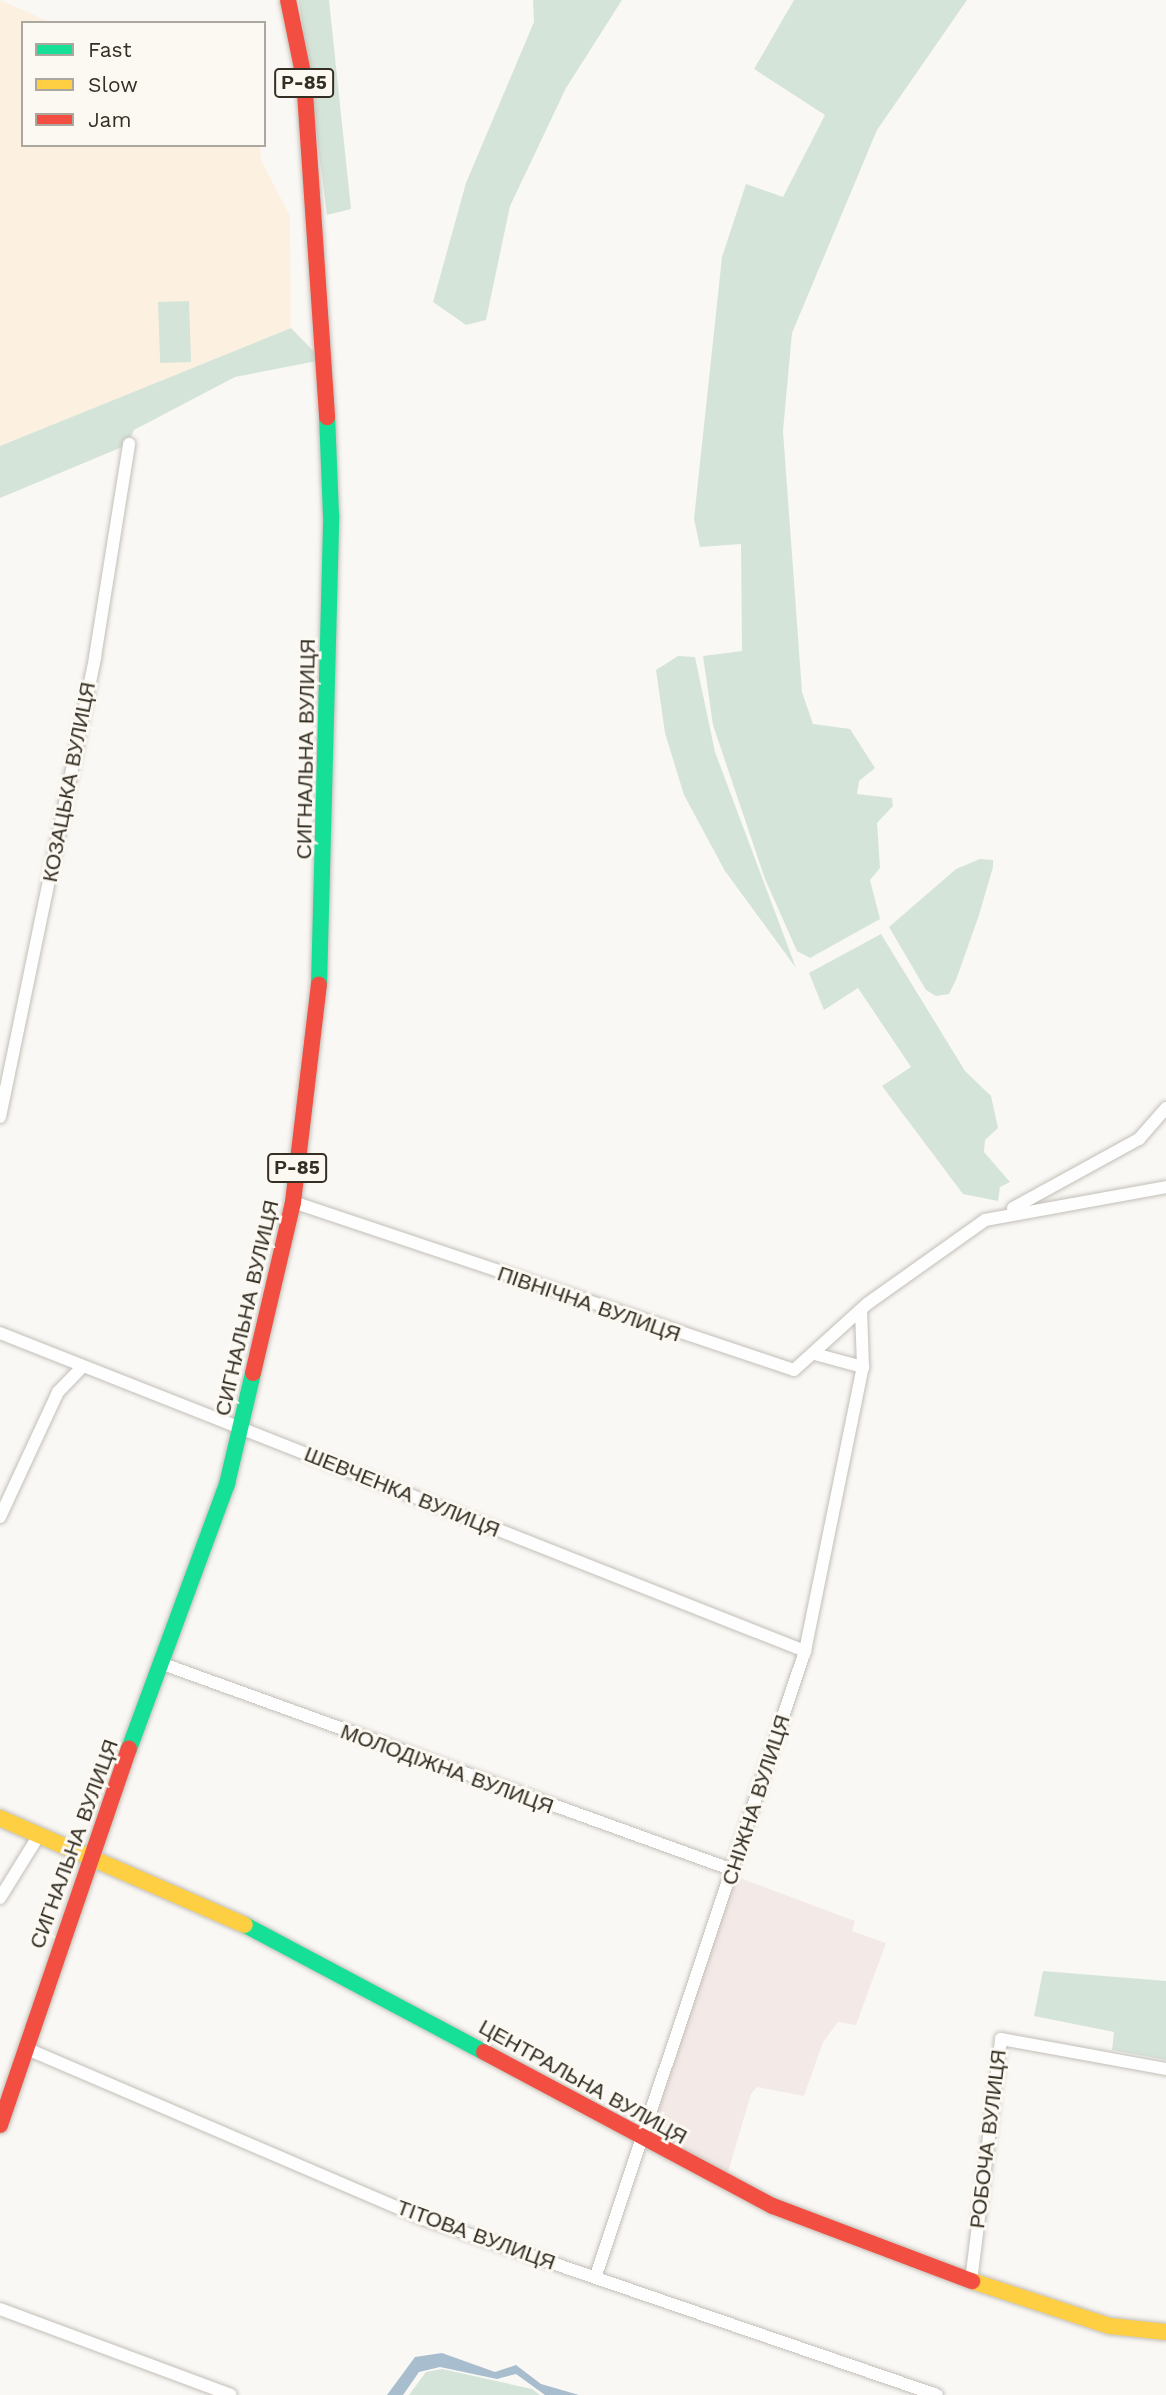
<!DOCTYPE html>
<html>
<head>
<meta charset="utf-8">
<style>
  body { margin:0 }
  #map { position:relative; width:1166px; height:2395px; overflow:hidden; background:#faf8f5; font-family:"Work Sans",sans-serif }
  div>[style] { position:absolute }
  .commercial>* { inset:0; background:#f3e9e6 }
  .built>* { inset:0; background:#fcf1e1 }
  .green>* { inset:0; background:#d5e4d8; transform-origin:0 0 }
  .water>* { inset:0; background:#a8bdce }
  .roads { filter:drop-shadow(0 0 2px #c2bfb8) drop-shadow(0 0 2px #c2bfb8) }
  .street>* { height:12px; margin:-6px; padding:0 6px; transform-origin:6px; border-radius:6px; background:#fefefe }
  .fast>* { height:16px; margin:-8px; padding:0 8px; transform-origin:8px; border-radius:8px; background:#16e098 }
  .slow>* { height:16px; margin:-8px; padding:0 8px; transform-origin:8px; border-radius:8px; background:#ffcf43 }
  .jam>* { height:16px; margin:-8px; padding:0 8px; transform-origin:8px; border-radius:8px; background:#f24e42 }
  span { translate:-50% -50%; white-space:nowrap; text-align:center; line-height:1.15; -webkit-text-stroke:6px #fcf9f3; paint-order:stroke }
  .shield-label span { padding:2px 5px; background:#fcf9f3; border:2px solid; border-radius:5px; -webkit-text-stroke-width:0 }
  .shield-label { font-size:19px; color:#342e23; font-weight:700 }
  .street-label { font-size:21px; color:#342e23 }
  .legend { position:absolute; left:21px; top:21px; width:245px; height:126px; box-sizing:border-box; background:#fcf9f3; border:2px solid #aca8a0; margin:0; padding:9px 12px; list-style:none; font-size:21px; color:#342e23 }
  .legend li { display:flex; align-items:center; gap:14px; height:35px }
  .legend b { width:35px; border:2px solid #aca8a0 }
</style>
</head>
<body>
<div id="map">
  <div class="commercial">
    <i style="clip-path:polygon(732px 1875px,855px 1921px,852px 1931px,886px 1943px,856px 2025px,838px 2022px,823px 2042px,804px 2096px,757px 2087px,751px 2094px,726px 2179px,642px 2139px)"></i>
  </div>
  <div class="built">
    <i style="clip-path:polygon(0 0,52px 23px,23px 23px,23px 145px,260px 145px,261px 160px,290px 216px,291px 328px,0 446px)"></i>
  </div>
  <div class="green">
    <i style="clip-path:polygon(299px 0,329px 0,351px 209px,327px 215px)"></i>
    <i style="clip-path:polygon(533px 0,622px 0,566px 88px,510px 206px,486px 320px,466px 325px,433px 302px,466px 183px,534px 22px)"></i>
    <i style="clip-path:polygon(794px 0,967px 0,877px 130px,792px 333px,783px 431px,802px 692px,813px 724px,850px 729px,875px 768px,859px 781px,857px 794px,892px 798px,893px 806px,877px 823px,880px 868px,870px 880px,880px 919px,810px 958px,797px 951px,765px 879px,713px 725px,703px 656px,742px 651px,741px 544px,700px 547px,694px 519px,722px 257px,746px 184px,783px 197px,825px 115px,754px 69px)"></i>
    <i style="left:189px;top:301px;width:61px;height:31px;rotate:88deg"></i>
    <i style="clip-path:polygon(291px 328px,322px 360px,235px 377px,134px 430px,127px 445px,0 498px,0 446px)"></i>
    <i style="clip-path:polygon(678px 656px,695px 657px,715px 752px,796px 968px,725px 871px,684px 795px,665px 733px,656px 670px)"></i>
    <i style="clip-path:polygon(980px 859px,993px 860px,993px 867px,979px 915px,956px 980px,949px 994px,936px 996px,926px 990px,889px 927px,956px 869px)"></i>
    <i style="clip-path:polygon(881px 934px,965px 1071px,991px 1096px,998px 1128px,985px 1140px,984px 1152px,1010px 1182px,1000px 1187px,998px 1201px,963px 1194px,882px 1086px,911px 1067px,858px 988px,824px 1010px,809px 973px)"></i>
    <i style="clip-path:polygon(1043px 1971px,1166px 1981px,1166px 2060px,1112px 2050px,1114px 2032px,1034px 2016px)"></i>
    <i style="clip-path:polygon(442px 2369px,532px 2389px,540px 2395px,409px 2395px,426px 2372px)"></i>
  </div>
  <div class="water">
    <i style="clip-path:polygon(442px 2353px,495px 2372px,516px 2365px,541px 2384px,579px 2395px,545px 2395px,516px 2374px,497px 2379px,440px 2367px,419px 2372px,403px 2395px,387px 2395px,415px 2357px)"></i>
  </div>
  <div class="roads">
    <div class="street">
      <i style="left:0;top:1117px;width:470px;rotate:-78.3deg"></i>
      <i style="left:95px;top:657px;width:216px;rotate:-80.9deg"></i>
      <i style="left:293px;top:1202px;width:528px;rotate:18.54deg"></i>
      <i style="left:794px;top:1370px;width:98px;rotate:-42.1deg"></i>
      <i style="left:867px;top:1304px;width:145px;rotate:-35.4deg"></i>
      <i style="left:985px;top:1220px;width:184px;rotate:-10.3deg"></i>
      <i style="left:1013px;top:1208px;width:144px;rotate:-28.7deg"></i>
      <i style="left:1139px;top:1139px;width:41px;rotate:-48.9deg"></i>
      <i style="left:0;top:1333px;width:866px;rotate:21.56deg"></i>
      <i style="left:815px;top:1354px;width:50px;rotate:15.2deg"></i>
      <i style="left:0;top:1517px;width:138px;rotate:-65.1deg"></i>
      <i style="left:58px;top:1392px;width:35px;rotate:-46deg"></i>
      <i style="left:163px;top:1664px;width:606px;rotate:19.87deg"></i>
      <i style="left:0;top:1898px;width:74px;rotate:-58.2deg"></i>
      <i style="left:25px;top:2048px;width:437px;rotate:23.2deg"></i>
      <i style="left:427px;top:2220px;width:539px;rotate:18.94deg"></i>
      <i style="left:595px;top:2278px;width:661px;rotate:-71.48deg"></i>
      <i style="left:805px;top:1651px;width:290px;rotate:-78.5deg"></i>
      <i style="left:863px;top:1367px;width:57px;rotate:-92deg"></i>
      <i style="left:971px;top:2281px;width:244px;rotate:-82.9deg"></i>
      <i style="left:1001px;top:2039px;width:168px;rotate:10.3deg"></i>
      <i style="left:0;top:2309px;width:246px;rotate:20.4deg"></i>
    </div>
    <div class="fast">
      <i style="left:319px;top:985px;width:470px;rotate:-88.5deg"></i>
      <i style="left:331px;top:515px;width:98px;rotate:-92.3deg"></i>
      <i style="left:129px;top:1749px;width:283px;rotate:-69.7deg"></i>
      <i style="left:227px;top:1484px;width:114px;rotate:-76.8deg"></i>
      <i style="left:245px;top:1925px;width:271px;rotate:28deg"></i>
    </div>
    <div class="slow">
      <i style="left:0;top:1818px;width:267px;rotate:23.6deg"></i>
      <i style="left:972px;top:2281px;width:145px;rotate:18.1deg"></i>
      <i style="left:1110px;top:2326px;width:56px;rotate:6.1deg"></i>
    </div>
    <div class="jam">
      <i style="left:288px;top:0;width:80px;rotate:78.4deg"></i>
      <i style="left:304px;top:78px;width:340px;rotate:86.1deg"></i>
      <i style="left:253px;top:1373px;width:176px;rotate:-76.8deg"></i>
      <i style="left:293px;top:1202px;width:219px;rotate:-83.2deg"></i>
      <i style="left:484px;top:2052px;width:327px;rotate:28.1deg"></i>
      <i style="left:773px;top:2206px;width:213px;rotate:20.7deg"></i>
      <i style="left:0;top:2125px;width:398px;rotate:-71.1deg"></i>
    </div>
  </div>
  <div class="shield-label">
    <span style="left:304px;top:83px">Р-85</span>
    <span style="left:297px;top:1168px">Р-85</span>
  </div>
  <div class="street-label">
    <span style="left:306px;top:749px;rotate:-89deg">СИГНАЛЬНА ВУЛИЦЯ</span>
    <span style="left:69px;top:782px;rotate:-79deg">КОЗАЦЬКА ВУЛИЦЯ</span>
    <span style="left:589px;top:1304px;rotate:19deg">ПІВНІЧНА ВУЛИЦЯ</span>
    <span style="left:247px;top:1308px;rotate:-77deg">СИГНАЛЬНА ВУЛИЦЯ</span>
    <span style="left:402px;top:1492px;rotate:22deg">ШЕВЧЕНКА ВУЛИЦЯ</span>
    <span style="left:447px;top:1769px;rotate:20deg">МОЛОДІЖНА ВУЛИЦЯ</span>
    <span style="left:756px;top:1800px;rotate:-72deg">СНІЖНА ВУЛИЦЯ</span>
    <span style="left:74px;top:1844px;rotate:-70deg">СИГНАЛЬНА ВУЛИЦЯ</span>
    <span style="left:583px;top:2082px;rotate:29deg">ЦЕНТРАЛЬНА ВУЛИЦЯ</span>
    <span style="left:988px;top:2139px;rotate:-83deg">РОБОЧА ВУЛИЦЯ</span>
    <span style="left:476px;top:2235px;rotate:20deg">ТІТОВА ВУЛИЦЯ</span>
  </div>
  <ul class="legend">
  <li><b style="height:9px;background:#16e098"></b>Fast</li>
  <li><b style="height:9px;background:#ffcf43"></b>Slow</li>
  <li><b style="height:9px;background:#f24e42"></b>Jam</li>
  </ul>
</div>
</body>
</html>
